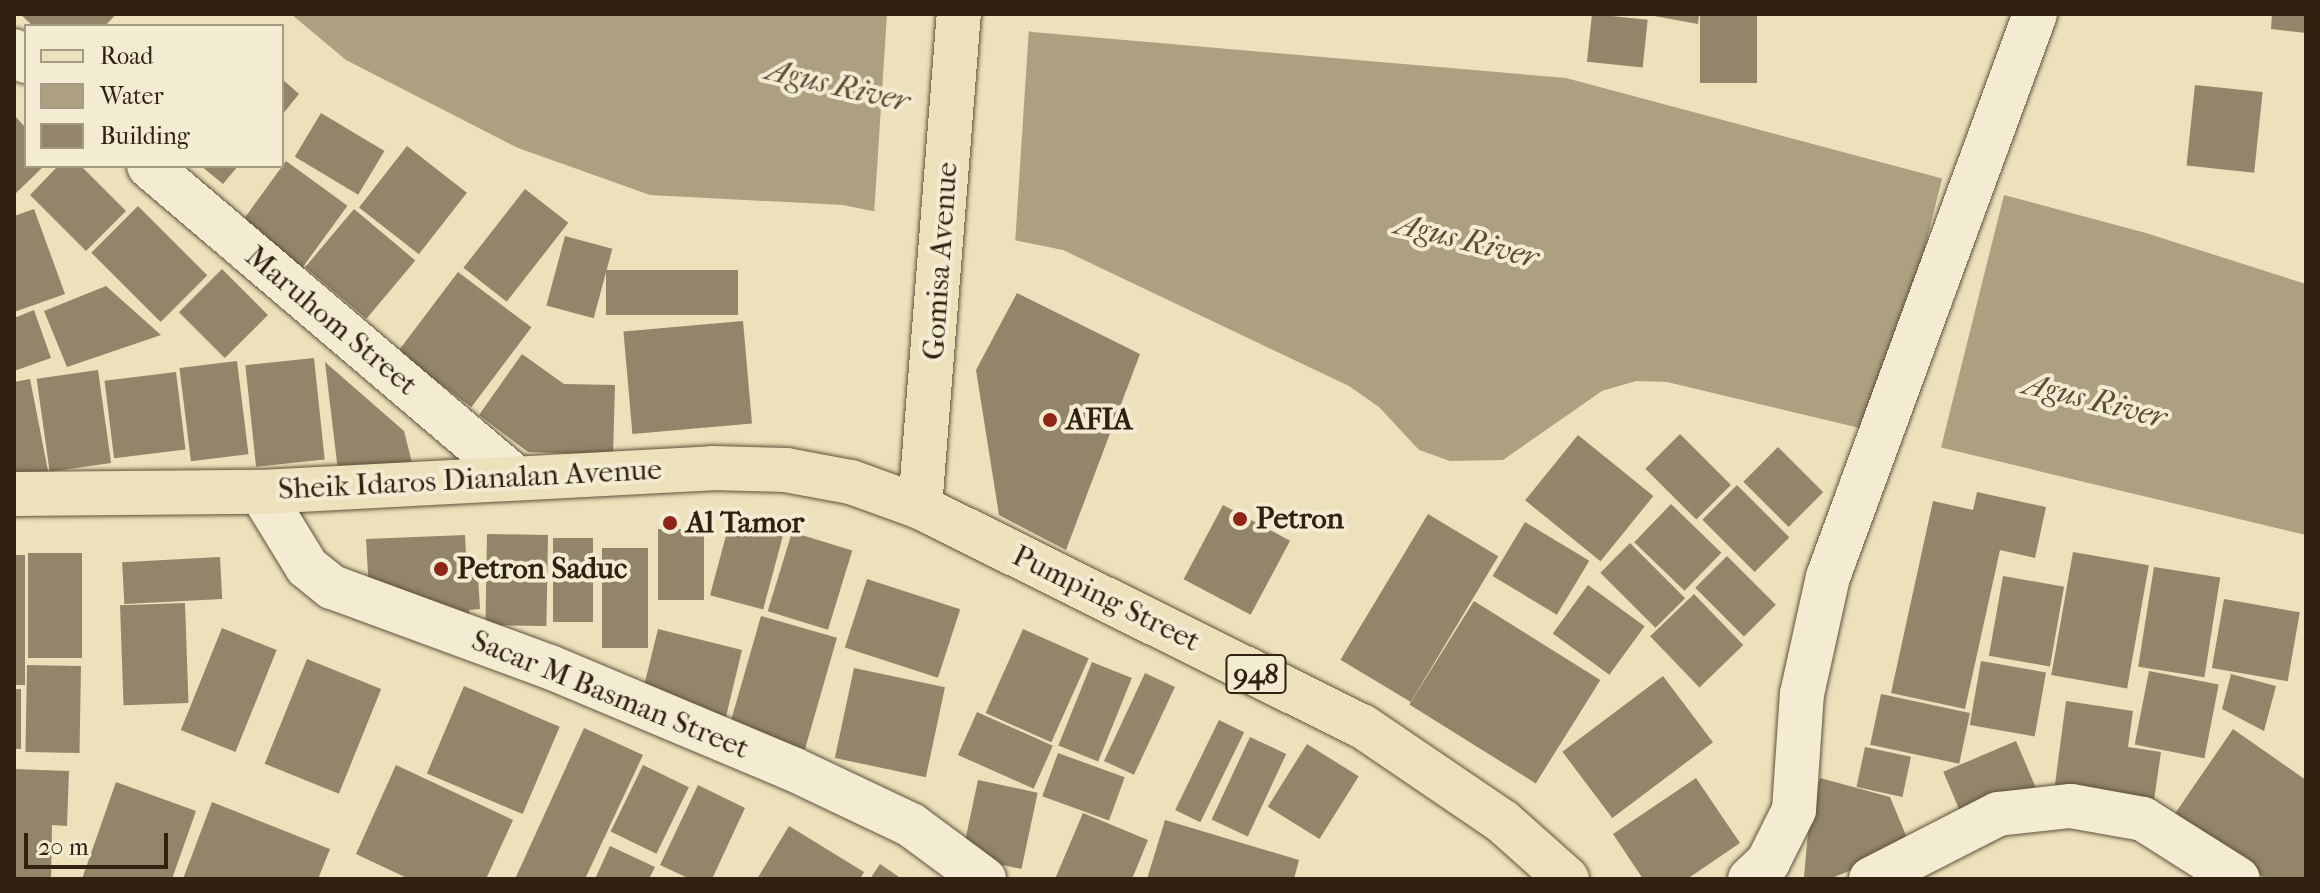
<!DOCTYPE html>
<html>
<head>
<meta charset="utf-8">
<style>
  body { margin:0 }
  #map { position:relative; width:2320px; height:893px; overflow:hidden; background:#ece1bb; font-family:"IM FELL French Canon",serif }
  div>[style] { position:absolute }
  .water>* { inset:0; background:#aca081 }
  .pier>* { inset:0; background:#ece1bb; transform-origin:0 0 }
  .building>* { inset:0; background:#928569; transform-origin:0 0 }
  .roads { filter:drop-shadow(0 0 2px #60513b) drop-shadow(0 0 2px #60513b) }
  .minor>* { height:44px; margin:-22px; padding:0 22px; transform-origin:22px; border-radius:22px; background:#f3ecd3 }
  .secondary>* { height:44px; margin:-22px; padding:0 22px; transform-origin:22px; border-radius:22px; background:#f3ecd3 }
  .primary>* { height:44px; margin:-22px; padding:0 22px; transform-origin:22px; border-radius:22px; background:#ece1bb }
  .dots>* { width:22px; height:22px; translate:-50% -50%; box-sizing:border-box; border:4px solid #f3ecd3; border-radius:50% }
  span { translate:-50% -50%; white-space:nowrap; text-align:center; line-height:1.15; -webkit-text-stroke:8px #f3ecd3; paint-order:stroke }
  .shield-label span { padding:2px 6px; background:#f3ecd3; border:2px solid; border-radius:6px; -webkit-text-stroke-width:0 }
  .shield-label { font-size:28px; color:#312110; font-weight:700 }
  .street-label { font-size:30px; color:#312110 }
  .poi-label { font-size:30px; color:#312110; font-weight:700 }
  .left { translate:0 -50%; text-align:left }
  .water-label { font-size:32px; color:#5c4d38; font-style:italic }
  .frame { position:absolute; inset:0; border:16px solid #312110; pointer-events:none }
  .legend { position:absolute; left:24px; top:24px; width:260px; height:144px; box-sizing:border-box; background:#f3ecd3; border:2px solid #a59b85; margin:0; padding:10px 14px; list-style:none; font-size:24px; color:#312110 }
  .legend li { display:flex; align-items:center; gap:16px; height:40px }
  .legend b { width:40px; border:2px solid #a59b85 }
  .scale { position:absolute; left:24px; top:833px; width:144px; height:36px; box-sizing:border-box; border:4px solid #312110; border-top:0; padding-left:10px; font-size:24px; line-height:28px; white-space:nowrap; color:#312110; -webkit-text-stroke:6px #f3ecd3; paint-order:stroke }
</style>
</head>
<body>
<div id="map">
  <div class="water">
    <i style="clip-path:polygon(291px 14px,975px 14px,1032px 32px,1566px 78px,2146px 233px,2306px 284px,2306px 535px,1667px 382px,1636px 381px,1602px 391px,1503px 460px,1450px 461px,1419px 450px,1379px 407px,1349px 386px,1063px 250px,843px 205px,650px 195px,518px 148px,346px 60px)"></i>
  </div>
  <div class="pier">
    <i style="clip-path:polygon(887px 14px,989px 14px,1029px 27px,1015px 244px,874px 215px)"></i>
    <i style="left:1943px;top:175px;width:64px;height:273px;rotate:14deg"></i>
  </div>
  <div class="building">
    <i style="clip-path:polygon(20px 14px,116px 14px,105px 26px,33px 26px)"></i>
    <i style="left:1592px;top:14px;width:56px;height:48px;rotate:6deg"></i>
    <i style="clip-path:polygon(1643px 14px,1699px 14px,1698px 24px)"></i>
    <i style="left:1700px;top:14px;width:57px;height:69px"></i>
    <i style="clip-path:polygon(2272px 14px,2306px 14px,2306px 33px,2271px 29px)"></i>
    <i style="clip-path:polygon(282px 79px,299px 94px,282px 115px)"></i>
    <i style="left:2195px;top:85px;width:68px;height:81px;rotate:6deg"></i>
    <i style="left:321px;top:113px;width:74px;height:51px;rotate:31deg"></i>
    <i style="clip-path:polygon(14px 115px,26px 128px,26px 166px,44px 166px,14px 195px)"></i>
    <i style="left:407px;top:146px;width:76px;height:78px;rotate:38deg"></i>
    <i style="left:286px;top:161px;width:76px;height:79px;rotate:36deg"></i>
    <i style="clip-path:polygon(58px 166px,81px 166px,126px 211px,86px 251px,30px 195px)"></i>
    <i style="clip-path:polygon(201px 166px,238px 166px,223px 184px)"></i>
    <i style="left:525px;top:189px;width:55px;height:100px;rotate:38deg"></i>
    <i style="left:138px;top:206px;width:98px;height:66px;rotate:45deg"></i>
    <i style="clip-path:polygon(34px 209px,65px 294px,14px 312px,14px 216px)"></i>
    <i style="left:354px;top:209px;width:80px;height:76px;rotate:40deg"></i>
    <i style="left:565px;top:236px;width:49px;height:72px;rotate:15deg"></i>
    <i style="left:222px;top:269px;width:65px;height:61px;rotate:45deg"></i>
    <i style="left:738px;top:270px;width:45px;height:132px;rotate:90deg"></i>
    <i style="left:458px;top:272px;width:92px;height:100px;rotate:37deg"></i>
    <i style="clip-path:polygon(106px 286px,161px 335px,67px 367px,44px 311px)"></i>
    <i style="clip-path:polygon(1017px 293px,1140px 354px,1066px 550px,999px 515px,976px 370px)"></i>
    <i style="clip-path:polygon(34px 310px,51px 358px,14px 371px,14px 318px)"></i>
    <i style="left:743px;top:321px;width:103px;height:120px;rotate:85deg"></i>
    <i style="clip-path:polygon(522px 354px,564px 384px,615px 385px,613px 455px,528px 452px,479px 415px)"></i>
    <i style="left:314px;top:358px;width:102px;height:69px;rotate:84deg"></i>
    <i style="left:237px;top:361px;width:94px;height:58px;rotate:83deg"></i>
    <i style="clip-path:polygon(325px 362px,404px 431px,412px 463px,338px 471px)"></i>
    <i style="left:98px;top:370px;width:94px;height:62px;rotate:82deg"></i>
    <i style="left:176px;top:372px;width:78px;height:72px;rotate:83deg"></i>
    <i style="clip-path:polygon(30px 379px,50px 481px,14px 487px,14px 382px)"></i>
    <i style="left:1680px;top:434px;width:72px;height:49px;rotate:45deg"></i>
    <i style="left:1578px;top:435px;width:97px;height:84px;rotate:39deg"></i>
    <i style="left:1778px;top:447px;width:64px;height:49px;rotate:45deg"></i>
    <i style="left:1737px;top:485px;width:74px;height:49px;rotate:45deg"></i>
    <i style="clip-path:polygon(1977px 492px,2046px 507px,2035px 558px,2000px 550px,1965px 709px,1891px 693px,1933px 501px,1973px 510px)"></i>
    <i style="left:1671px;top:504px;width:70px;height:53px;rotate:44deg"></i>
    <i style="left:1223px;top:505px;width:76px;height:84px;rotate:28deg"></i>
    <i style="left:1428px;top:514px;width:82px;height:170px;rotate:31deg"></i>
    <i style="left:731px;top:517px;width:55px;height:81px;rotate:15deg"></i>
    <i style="left:1525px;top:522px;width:75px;height:63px;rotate:31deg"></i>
    <i style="left:658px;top:529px;width:46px;height:71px"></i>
    <i style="left:792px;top:532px;width:63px;height:83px;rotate:17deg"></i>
    <i style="left:487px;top:534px;width:61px;height:91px;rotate:1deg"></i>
    <i style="clip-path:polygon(465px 535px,467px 575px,478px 575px,480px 609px,469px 610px,470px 631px,369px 592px,366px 539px)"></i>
    <i style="left:553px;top:538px;width:40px;height:84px"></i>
    <i style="left:1630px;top:543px;width:78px;height:42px;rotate:45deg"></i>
    <i style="left:602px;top:548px;width:46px;height:100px"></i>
    <i style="left:2073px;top:552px;width:77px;height:125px;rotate:10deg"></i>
    <i style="left:28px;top:553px;width:54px;height:105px"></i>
    <i style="left:14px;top:555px;width:11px;height:130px"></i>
    <i style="left:1727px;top:556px;width:69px;height:45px;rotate:45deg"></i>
    <i style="left:220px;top:557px;width:42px;height:98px;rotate:87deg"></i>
    <i style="left:2154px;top:567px;width:67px;height:101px;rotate:9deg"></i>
    <i style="left:2003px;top:576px;width:62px;height:81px;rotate:10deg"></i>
    <i style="left:867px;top:579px;width:98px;height:72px;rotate:18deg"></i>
    <i style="left:1588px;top:585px;width:70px;height:60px;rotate:36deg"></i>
    <i style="left:1694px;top:594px;width:71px;height:61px;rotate:46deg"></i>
    <i style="left:2224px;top:599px;width:77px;height:70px;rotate:10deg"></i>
    <i style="left:1474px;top:601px;width:149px;height:122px;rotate:32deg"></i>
    <i style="left:185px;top:603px;width:100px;height:65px;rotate:88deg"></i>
    <i style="left:761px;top:616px;width:79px;height:117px;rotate:16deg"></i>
    <i style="left:222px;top:628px;width:59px;height:110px;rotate:22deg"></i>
    <i style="clip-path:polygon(658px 629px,742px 650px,724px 725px,684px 715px,687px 701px,643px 690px)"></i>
    <i style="left:1023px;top:629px;width:72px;height:92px;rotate:24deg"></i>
    <i style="left:307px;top:659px;width:80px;height:113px;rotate:22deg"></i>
    <i style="left:1981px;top:661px;width:66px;height:65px;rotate:10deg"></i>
    <i style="left:1092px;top:662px;width:43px;height:90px;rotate:22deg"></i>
    <i style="left:27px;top:665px;width:54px;height:87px;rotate:1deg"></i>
    <i style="left:854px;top:668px;width:93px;height:92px;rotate:12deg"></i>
    <i style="left:2149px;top:671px;width:71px;height:75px;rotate:11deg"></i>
    <i style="left:1145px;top:673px;width:33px;height:97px;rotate:25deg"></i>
    <i style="clip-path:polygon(2231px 674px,2276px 686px,2264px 731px,2222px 709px)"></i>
    <i style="left:1663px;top:676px;width:83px;height:126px;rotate:53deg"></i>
    <i style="left:464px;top:686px;width:104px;height:95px;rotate:23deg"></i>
    <i style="left:14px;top:689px;width:7px;height:60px"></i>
    <i style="left:1881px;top:694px;width:91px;height:52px;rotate:12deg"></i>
    <i style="clip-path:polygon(2066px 701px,2133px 711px,2128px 747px,2161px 752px,2153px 807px,2054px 792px)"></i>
    <i style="left:977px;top:712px;width:83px;height:47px;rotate:24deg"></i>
    <i style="left:1219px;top:720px;width:28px;height:100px;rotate:26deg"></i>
    <i style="clip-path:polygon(584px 728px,643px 755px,585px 879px,515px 879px)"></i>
    <i style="clip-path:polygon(2233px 729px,2306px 780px,2306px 879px,2266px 879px,2174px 815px)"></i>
    <i style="left:1250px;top:737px;width:40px;height:91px;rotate:25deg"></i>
    <i style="left:2016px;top:741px;width:50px;height:79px;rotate:67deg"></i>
    <i style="left:1307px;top:744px;width:61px;height:74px;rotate:32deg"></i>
    <i style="left:1865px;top:747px;width:47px;height:41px;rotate:12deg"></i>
    <i style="left:1058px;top:753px;width:71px;height:46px;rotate:20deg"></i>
    <i style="clip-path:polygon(396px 765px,513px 820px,486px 879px,409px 879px,356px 854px)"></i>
    <i style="left:643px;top:765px;width:51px;height:74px;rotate:26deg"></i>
    <i style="clip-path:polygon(14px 769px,69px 771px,67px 826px,52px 825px,51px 879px,14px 879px)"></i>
    <i style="clip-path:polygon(1696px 778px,1740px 843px,1687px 879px,1643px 879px,1613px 834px)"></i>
    <i style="clip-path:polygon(1820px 778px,1890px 797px,1910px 845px,1830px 879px,1804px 877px,1809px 821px)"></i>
    <i style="left:978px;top:780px;width:61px;height:78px;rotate:12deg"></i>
    <i style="clip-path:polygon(116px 782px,196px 811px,172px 879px,82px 879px)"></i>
    <i style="clip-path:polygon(698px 785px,745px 808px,712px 879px,690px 879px,660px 865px)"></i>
    <i style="clip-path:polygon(212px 802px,330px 849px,318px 879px,183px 879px)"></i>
    <i style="clip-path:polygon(1083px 813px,1148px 840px,1132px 879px,1055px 879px)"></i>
    <i style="clip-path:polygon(1165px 820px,1299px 860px,1294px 879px,1147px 879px)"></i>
    <i style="clip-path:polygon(789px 826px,864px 872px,860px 879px,757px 879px)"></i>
    <i style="clip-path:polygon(610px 846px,655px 867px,649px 879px,595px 879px)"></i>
    <i style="clip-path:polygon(880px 864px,902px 879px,870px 879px)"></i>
  </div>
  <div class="roads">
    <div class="minor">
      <i style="left:14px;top:51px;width:16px;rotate:40deg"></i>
      <i style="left:149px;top:166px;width:477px;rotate:40.4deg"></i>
      <i style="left:1750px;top:879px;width:25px;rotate:-43deg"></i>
      <i style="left:1768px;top:862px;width:58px;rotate:-63.4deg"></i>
      <i style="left:1794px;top:810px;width:116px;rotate:-86.1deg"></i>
      <i style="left:1802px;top:694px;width:120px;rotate:-77.5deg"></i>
      <i style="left:1828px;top:577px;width:600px;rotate:-69.81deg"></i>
      <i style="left:1871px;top:879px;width:143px;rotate:-27.1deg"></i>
      <i style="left:1998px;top:814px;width:73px;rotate:-6.3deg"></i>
      <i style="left:2071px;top:806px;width:73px;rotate:10.2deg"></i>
      <i style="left:2143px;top:819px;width:112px;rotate:32.3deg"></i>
    </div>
    <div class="secondary">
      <i style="left:261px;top:492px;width:88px;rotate:58.5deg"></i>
      <i style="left:307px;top:567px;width:32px;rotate:39deg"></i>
      <i style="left:332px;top:587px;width:232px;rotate:20.2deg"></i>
      <i style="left:550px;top:667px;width:264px;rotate:22.8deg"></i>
      <i style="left:793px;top:769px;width:131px;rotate:25.4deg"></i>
      <i style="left:911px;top:825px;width:91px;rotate:36.5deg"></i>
    </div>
    <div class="primary">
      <i style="left:14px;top:494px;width:247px;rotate:-0.5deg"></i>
      <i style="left:261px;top:492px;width:452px;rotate:-3deg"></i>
      <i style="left:712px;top:468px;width:74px;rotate:1.5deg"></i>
      <i style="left:786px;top:470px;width:66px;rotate:10.5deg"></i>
      <i style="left:851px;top:482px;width:73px;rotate:19.9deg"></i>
      <i style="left:920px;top:507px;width:493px;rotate:26.4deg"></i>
      <i style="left:1362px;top:726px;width:169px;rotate:34.2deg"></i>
      <i style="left:1502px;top:821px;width:87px;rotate:41.7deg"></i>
      <i style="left:920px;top:507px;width:495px;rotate:-85.5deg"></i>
    </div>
  </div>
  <div class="dots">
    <i style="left:1050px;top:420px;background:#8f2418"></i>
    <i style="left:1240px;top:519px;background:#8f2418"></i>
    <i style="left:670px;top:523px;background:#8f2418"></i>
    <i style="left:441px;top:569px;background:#8f2418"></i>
  </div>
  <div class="shield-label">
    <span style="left:1256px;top:674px">948</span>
  </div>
  <div class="street-label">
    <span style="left:941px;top:261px;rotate:-86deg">Gomisa Avenue</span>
    <span style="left:331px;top:321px;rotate:40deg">Maruhom Street</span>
    <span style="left:470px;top:480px;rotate:-3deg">Sheik Idaros Dianalan Avenue</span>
    <span style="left:1106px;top:599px;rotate:26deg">Pumping Street</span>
    <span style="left:610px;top:695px;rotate:22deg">Sacar M Basman Street</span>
  </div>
  <div class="poi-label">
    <span class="left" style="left:1066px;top:420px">AFIA</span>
    <span class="left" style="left:1256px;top:519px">Petron</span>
    <span class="left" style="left:686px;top:523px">Al Tamor</span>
    <span class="left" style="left:457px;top:569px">Petron Saduc</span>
  </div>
  <div class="water-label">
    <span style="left:838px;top:86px;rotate:13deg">Agus River</span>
    <span style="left:1467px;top:241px;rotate:14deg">Agus River</span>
    <span style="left:2095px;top:401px;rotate:14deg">Agus River</span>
  </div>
  <div class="frame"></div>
  <ul class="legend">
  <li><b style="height:10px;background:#ece1bb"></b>Road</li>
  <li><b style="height:22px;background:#aca081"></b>Water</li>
  <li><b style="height:22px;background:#928569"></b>Building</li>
  </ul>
  <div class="scale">20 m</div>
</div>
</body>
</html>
